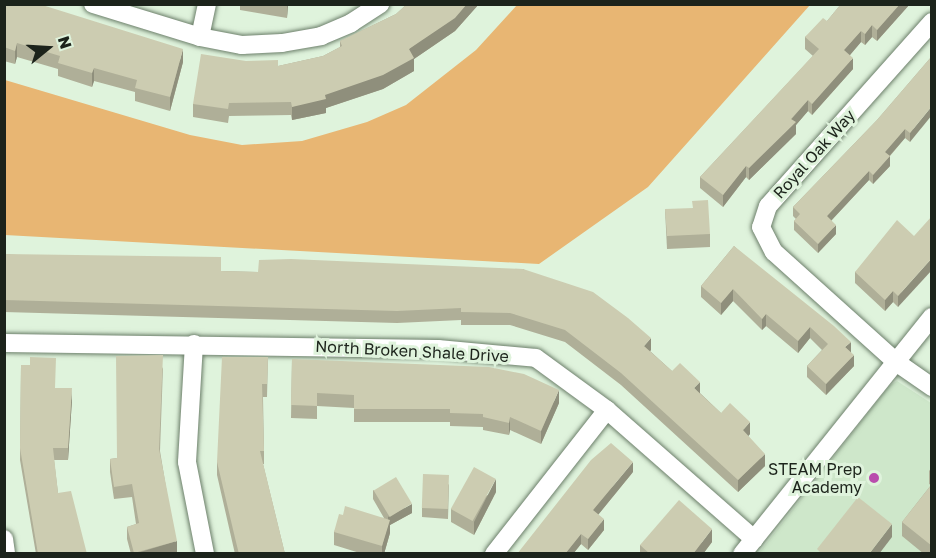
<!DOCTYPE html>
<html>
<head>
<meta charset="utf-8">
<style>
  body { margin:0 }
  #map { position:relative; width:936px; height:558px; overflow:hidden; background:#dff3dc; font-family:"Golos Text",sans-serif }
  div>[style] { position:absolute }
  .built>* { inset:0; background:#cee7ca }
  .green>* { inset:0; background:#e8b673 }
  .roads { filter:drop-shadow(0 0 2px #6c7f6a) drop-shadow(0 0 2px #6c7f6a) }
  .minor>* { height:18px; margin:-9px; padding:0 9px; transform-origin:9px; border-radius:9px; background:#fff }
  .wall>* { inset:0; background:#afaf98 }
  .shaded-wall>* { inset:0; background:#8f8f7c }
  .building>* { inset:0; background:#ccccb1; transform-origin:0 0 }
  .dots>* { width:16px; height:16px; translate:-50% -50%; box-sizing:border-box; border:3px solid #dff3dc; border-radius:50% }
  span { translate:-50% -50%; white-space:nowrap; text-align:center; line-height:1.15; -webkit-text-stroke:6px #dff3dc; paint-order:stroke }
  .street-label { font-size:16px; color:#1c231b }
  .poi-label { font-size:16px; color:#1c231b }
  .right { translate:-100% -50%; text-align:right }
  .frame { position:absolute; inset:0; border:6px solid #1c231b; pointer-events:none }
  .north { position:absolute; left:18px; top:18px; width:60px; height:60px; -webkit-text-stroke:4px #dff3dc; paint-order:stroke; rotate:72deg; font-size:16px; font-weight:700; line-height:24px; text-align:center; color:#1c231b }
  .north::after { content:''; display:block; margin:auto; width:21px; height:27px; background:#1c231b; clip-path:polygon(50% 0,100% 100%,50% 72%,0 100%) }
</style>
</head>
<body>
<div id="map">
  <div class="built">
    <i style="clip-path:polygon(897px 381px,931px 403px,931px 553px,758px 554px,889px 386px)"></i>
  </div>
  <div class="green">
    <i style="clip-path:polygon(517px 5px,810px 5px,648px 187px,539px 264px,5px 235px,5px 80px,190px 135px,242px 145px,302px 141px,367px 122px,406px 105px,476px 50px)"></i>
  </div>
  <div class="roads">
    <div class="minor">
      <i style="left:93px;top:4px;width:112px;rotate:17.1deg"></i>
      <i style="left:200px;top:37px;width:43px;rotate:10.8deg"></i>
      <i style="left:242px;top:45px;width:40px;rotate:-2.9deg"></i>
      <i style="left:282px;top:43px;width:40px;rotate:-10deg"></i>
      <i style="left:321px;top:36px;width:33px;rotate:-23deg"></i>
      <i style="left:351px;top:23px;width:35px;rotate:-33deg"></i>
      <i style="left:932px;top:22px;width:246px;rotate:131.7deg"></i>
      <i style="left:768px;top:206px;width:22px;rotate:108deg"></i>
      <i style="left:761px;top:227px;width:28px;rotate:63deg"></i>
      <i style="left:774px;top:252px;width:164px;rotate:42deg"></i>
      <i style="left:896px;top:362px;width:44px;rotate:34.8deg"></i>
      <i style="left:200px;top:37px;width:34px;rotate:-78deg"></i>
      <i style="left:4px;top:343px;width:434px;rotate:0.8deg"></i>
      <i style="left:438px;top:349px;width:98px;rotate:5.2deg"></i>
      <i style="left:536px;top:358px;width:88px;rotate:36.2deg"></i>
      <i style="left:607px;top:410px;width:196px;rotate:41.3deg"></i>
      <i style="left:194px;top:344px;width:118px;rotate:93.4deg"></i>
      <i style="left:187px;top:462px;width:94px;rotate:78.9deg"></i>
      <i style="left:4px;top:539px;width:15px;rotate:82deg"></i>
      <i style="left:494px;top:554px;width:183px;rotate:-51.9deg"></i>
      <i style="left:742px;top:554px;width:304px;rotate:-51.3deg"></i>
    </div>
  </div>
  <div class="wall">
    <i style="clip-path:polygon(4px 4px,183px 62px,170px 111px,135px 101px,135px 92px,94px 81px,92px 87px,58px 76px,58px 69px,17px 57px,15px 64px,4px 61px)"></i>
    <i style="clip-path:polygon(240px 4px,288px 4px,287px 18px,240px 10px)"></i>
    <i style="clip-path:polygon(407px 4px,479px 4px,455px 31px,414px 59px,414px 71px,383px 89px,326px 108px,326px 113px,292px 120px,291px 115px,229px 116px,228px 123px,193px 117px,193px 104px,278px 66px,323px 56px,340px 47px,340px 41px,396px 14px)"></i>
    <i style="clip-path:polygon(841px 4px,910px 4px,877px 41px,872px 37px,865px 45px,861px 42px,850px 55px,853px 69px,812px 115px,808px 111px,796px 125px,796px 134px,749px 180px,746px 177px,723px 207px,700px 188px,700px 177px,813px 56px,805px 49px,805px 37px,827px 21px)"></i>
    <i style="clip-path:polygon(932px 56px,910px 142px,905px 138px,890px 156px,890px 166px,873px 184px,869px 180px,831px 221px,836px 234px,818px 253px,794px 230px,794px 221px,796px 219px,793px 216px,793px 207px,877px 120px)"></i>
    <i style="clip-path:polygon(665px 209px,710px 234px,710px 247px,667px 249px)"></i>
    <i style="clip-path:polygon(914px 236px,898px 307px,893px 302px,885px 311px,855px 283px,855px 272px)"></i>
    <i style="clip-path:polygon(734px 246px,851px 352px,854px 366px,826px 395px,807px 377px,807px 366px,822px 350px,810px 338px,798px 353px,766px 326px,762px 330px,733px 301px,721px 315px,701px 297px,701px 286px)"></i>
    <i style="clip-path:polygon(4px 254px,221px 271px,258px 272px,523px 269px,651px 350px,650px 351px,672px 371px,700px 393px,721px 413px,750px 434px,748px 436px,765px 466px,738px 492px,621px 385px,565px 342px,510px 325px,461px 325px,461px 320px,397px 323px,4px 312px)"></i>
    <i style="clip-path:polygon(268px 357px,267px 397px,263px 397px,264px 451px,264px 464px,263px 464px,285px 554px,235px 554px,217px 475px,217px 462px)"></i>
    <i style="clip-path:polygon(292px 359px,559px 403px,541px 444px,510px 430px,509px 435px,483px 430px,483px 427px,450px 426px,450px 422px,354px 422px,354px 408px,317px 406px,317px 419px,291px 418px)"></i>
    <i style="clip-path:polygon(21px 365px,30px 365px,55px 388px,72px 400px,68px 460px,54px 460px,58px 493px,87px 554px,36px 554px,20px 460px)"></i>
    <i style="clip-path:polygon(163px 367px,160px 451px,177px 554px,131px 554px,127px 539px,127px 527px,136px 524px,132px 497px,114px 499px,110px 472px,110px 459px,117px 458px)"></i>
    <i style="clip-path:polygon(932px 467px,932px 554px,924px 554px,902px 536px,902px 522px,931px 485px,929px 484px,929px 471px)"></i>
    <i style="clip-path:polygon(633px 472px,598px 515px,604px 530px,588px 550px,581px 544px,573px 554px,517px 554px)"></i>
    <i style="clip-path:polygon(449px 484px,448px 519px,422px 517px,422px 508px)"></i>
    <i style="clip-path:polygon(373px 490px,412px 513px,390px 525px,390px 533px,384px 554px,363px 554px,334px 545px,334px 532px,343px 515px,384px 518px,373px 499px)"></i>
    <i style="clip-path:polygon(496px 492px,474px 535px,451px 522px,451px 509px)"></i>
    <i style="clip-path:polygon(712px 542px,703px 554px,640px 554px,640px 545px)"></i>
  </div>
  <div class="shaded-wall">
    <i style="clip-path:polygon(287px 4px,288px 4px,287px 18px)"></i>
    <i style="clip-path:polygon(467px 4px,479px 4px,455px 31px,414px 59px,414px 71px,383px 89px,326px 108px,326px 113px,292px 120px,292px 107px,409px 49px)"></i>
    <i style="clip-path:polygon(900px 4px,910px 4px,877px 41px,877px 30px)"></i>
    <i style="clip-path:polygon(872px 25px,872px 37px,865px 45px,865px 34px)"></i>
    <i style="clip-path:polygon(861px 31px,861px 42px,844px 62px,844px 50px)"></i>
    <i style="clip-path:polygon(17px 43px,17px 57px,15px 64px,15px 51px)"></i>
    <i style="clip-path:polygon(183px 49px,183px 62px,170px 111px,170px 97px)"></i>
    <i style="clip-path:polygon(853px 58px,853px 69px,812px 115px,812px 104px)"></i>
    <i style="clip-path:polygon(94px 68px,94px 81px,92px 87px,92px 73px)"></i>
    <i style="clip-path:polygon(808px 100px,808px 111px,796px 125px,796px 134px,749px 180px,749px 168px)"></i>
    <i style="clip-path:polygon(932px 106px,932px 115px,910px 142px,910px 133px)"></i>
    <i style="clip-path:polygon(905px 129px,905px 138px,885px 161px,885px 152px)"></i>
    <i style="clip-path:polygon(890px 156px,890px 166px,873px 184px,873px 175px)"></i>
    <i style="clip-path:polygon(746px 166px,746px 177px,723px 207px,723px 195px)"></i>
    <i style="clip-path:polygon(869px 171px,869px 180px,827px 225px,827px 216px)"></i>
    <i style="clip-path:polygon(836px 225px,836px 234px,818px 253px,818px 244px)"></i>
    <i style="clip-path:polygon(932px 258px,932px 270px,898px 307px,898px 296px)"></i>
    <i style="clip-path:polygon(733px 289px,733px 301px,721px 315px,721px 303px)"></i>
    <i style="clip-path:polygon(893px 291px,893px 302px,885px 311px,885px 300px)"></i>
    <i style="clip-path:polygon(766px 314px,766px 326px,762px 330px,762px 319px)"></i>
    <i style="clip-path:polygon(810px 327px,810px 338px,798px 353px,798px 341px)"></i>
    <i style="clip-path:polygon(651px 338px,651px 350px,644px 358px,644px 346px)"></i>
    <i style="clip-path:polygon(851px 342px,851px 353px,845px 347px)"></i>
    <i style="clip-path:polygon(854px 355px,854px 366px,826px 395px,826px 384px)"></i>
    <i style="clip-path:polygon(700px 382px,700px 394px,694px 388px)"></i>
    <i style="clip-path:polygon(72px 388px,72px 400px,68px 460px,68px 448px)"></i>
    <i style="clip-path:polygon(559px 390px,559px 403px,541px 444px,541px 431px)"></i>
    <i style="clip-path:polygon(510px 417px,510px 430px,509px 435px,509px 423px)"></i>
    <i style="clip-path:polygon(750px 422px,750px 434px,743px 442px,743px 430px)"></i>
    <i style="clip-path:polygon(765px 454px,765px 466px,738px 492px,738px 480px)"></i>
    <i style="clip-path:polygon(633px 462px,633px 472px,593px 521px,593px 510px)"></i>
    <i style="clip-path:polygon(496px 479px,496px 492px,474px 535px,474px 522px)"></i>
    <i style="clip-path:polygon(412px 504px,412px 513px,390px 525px,390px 533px,384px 554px,382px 554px,382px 546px,388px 524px,388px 517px)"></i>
    <i style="clip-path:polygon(604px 519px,604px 530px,588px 550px,588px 539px)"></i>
    <i style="clip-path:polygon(892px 524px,892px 537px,879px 554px,869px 554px)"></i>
    <i style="clip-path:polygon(712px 529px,712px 542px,703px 554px,693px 554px)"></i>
    <i style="clip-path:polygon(581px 534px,581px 544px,573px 554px,565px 554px)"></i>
    <i style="clip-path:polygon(177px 541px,177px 554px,134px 554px)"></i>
  </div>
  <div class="building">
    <i style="clip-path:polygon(4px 4px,39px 4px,183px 49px,170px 97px,135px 88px,137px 80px,94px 68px,92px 73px,58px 63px,60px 56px,17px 43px,15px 51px,4px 47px)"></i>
    <i style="clip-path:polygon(407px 4px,467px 4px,455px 18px,409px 49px,414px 58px,383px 75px,325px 95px,326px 99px,292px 107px,291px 102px,229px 103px,228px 109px,193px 104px,201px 54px,246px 61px,278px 60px,278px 66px,323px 56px,342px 46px,340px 41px,396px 14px)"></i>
    <i style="clip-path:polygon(841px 4px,900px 4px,877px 30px,872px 25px,865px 34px,861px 31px,844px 50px,853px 58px,812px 104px,808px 100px,791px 119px,796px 122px,749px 168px,746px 166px,723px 195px,700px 177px,819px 49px,805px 37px,823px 18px,827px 21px)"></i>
    <i style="clip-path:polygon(932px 56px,932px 106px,910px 133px,905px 129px,885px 152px,890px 156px,873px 175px,869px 171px,827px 216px,836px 225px,818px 244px,794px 221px,800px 214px,793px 207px,877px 120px)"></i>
    <i style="clip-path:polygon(708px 200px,710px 234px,667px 236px,665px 209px,693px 208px,692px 201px)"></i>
    <i style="clip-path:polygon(932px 216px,932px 258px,898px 296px,893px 291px,885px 300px,855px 272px,897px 220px,914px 236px)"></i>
    <i style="clip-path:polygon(734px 246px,834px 326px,851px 342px,845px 347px,854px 355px,826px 384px,807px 366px,828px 344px,810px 327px,798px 341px,766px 314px,762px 319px,733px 289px,721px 303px,701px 286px)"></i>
    <i style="clip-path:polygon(4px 254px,221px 257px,221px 271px,258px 272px,259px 260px,291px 259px,523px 269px,593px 292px,628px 318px,651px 338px,644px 346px,672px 371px,680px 363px,700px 382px,694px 388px,721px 413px,730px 403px,750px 422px,743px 430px,765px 454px,738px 480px,621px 373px,565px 330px,510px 313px,461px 312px,461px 308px,397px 311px,4px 300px)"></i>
    <i style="clip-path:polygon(163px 355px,159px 449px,177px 541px,134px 553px,127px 527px,139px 523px,132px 484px,114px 487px,110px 459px,117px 458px,116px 356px)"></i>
    <i style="clip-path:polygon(30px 357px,56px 358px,55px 388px,72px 388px,68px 448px,53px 448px,58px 493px,71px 491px,87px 554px,38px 554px,20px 448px,21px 365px,30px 365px)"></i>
    <i style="clip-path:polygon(222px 357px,268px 357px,267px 384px,262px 384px,264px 451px,260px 451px,285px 554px,239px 554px,236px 542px,217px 462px)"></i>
    <i style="clip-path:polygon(292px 359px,489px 367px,524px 374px,559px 390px,541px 431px,510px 417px,509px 423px,483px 417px,483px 414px,450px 413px,450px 409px,354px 409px,354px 395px,317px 393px,317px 406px,291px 405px)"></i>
    <i style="clip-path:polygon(611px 443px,633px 462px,593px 510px,604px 519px,588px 539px,581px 534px,565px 554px,517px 554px,591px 460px)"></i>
    <i style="left:474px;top:467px;width:25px;height:48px;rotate:29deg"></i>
    <i style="left:423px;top:474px;width:26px;height:34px;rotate:2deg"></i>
    <i style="left:396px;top:477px;width:31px;height:26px;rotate:59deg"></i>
    <i style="clip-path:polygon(932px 484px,932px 546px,902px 522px)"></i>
    <i style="clip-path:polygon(858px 497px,892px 524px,869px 554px,822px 554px,817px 549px)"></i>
    <i style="clip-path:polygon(679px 500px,712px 529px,693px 554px,650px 554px,640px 545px)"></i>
    <i style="clip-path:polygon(345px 506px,390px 520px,382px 546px,334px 532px,339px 514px,343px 515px)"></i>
  </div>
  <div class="dots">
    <i style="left:874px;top:478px;background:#b94dad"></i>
  </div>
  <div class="street-label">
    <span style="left:814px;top:154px;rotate:-48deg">Royal Oak Way</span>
    <span style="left:412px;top:351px;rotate:3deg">North Broken Shale Drive</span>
  </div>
  <div class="poi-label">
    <span class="right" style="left:862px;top:478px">STEAM Prep<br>Academy</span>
  </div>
  <div class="frame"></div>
  <div class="north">N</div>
</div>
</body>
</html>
